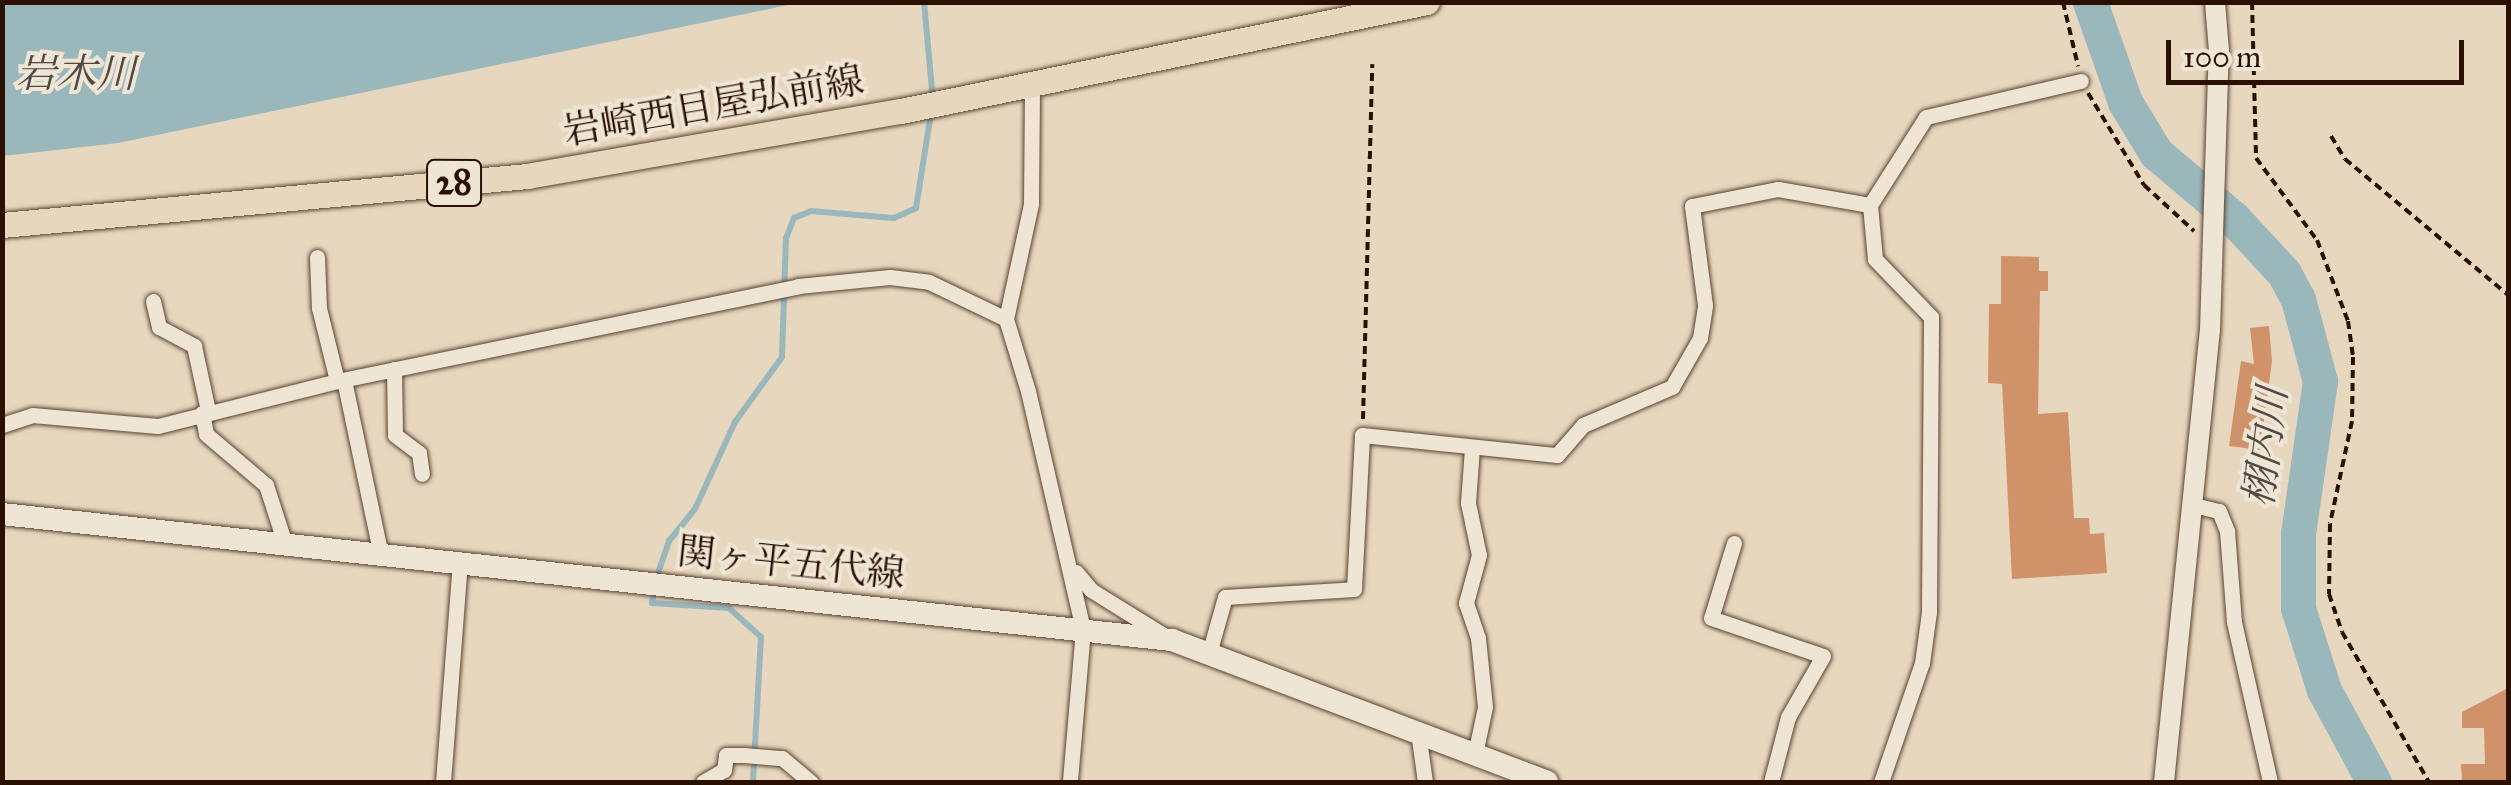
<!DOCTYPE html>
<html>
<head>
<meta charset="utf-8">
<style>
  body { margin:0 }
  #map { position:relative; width:2511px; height:785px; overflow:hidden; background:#e7d7bf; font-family:"IM FELL Great Primer","Noto Serif JP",serif }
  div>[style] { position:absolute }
  .water>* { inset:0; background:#9ab7bb }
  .stream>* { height:6px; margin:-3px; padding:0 3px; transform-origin:3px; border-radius:3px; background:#9ab7bb }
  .river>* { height:35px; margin:-17.5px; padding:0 17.5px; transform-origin:17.5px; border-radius:17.5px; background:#9ab7bb }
  .building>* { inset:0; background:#d09269 }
  .path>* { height:4px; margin-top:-2px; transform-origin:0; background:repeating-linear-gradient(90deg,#291001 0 8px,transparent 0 13px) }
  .roads { filter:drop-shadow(0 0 2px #584230) drop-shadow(0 0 2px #584230) }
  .minor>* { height:15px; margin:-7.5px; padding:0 7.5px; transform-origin:7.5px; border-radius:7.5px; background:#efe5d5 }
  .tertiary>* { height:20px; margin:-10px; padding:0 10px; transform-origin:10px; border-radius:10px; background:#efe5d5 }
  .secondary>* { height:22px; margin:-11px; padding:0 11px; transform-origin:11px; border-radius:11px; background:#efe5d5 }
  .primary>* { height:25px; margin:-12.5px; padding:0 12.5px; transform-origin:12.5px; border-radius:12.5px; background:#e7d7bf }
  span { translate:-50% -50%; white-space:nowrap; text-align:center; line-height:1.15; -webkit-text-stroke:8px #efe5d5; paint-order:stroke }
  .shield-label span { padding:2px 8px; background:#efe5d5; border:2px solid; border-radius:8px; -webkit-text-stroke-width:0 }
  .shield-label { font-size:35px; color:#291001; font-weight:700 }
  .street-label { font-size:38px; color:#291001 }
  .water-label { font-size:40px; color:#514a42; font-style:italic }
  .frame { position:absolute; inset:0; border:5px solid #291001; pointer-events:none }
  .scale { position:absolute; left:2166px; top:40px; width:298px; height:45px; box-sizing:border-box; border:5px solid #291001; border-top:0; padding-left:12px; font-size:30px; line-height:35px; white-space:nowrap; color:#291001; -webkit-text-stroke:8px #efe5d5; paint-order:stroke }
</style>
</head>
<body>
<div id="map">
  <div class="water">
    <i style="clip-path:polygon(798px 3px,118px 143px,3px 156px,3px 5px)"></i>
  </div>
  <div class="stream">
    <i style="left:924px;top:2px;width:98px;rotate:84.8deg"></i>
    <i style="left:656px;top:579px;width:40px;rotate:-71.1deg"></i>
    <i style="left:669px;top:541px;width:41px;rotate:-50.9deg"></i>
    <i style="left:695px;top:509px;width:96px;rotate:-65.3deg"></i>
    <i style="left:735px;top:422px;width:80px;rotate:-54.1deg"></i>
    <i style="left:782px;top:357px;width:119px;rotate:-88.1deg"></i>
    <i style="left:786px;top:238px;width:22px;rotate:-68deg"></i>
    <i style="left:794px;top:218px;width:18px;rotate:-22deg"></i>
    <i style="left:811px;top:211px;width:83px;rotate:4.8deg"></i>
    <i style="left:894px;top:218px;width:24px;rotate:-24deg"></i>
    <i style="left:916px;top:208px;width:96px;rotate:-81deg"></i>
    <i style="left:654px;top:591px;width:12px;rotate:99deg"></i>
    <i style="left:652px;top:603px;width:77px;rotate:3.7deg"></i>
    <i style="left:729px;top:608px;width:43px;rotate:42.2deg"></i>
    <i style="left:761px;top:637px;width:145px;rotate:93.2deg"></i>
  </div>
  <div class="river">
    <i style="left:2090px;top:2px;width:106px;rotate:70.7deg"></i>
    <i style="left:2125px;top:102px;width:60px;rotate:58.7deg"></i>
    <i style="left:2156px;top:153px;width:101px;rotate:40.2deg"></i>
    <i style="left:2233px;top:218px;width:75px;rotate:47.2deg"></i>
    <i style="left:2284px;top:273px;width:30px;rotate:62deg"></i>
    <i style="left:2298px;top:299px;width:85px;rotate:75deg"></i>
    <i style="left:2320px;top:381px;width:154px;rotate:98.2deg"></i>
    <i style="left:2298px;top:533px;width:75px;rotate:90deg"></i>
    <i style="left:2298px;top:608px;width:86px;rotate:72.4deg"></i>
    <i style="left:2324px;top:690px;width:105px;rotate:61.5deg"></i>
  </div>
  <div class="building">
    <i style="clip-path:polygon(2001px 256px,2039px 257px,2039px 271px,2048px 271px,2048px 291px,2040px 291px,2038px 414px,2068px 412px,2074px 518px,2089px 518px,2090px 534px,2104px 533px,2107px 573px,2012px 579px,2002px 384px,1988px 383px,1989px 304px,2001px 304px)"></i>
    <i style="clip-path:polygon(2269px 326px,2272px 361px,2260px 450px,2229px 446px,2241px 361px,2254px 364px,2250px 328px)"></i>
    <i style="clip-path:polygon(2508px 688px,2508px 782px,2462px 782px,2461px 764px,2485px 764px,2484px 728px,2462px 728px,2462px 712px)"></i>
  </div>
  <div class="path">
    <i style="left:2063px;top:2px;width:66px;rotate:76.8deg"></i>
    <i style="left:2252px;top:2px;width:156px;rotate:88.5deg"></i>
    <i style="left:2256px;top:158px;width:102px;rotate:53.4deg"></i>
    <i style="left:2317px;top:240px;width:87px;rotate:69.1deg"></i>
    <i style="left:2348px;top:321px;width:36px;rotate:82deg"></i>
    <i style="left:2353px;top:357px;width:64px;rotate:90.9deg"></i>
    <i style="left:2352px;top:421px;width:105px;rotate:102.1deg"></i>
    <i style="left:2330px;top:524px;width:70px;rotate:90.8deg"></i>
    <i style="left:2329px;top:594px;width:40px;rotate:71.1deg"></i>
    <i style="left:2342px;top:632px;width:173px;rotate:59.9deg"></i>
    <i style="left:2088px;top:93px;width:108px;rotate:58.7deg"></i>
    <i style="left:2144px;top:185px;width:68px;rotate:42.6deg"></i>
    <i style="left:2331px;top:136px;width:27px;rotate:59deg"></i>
    <i style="left:2345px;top:159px;width:212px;rotate:39.8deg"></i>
    <i style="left:1363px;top:419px;width:355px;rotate:-88.5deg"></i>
  </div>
  <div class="roads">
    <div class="minor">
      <i style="left:317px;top:257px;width:51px;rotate:87.8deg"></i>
      <i style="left:319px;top:308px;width:75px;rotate:76.1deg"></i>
      <i style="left:153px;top:301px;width:27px;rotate:77deg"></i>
      <i style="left:159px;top:327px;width:40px;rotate:28deg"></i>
      <i style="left:194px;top:346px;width:66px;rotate:77.8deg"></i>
      <i style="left:1006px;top:319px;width:118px;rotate:-77.7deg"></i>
      <i style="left:1031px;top:204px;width:121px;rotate:-89.5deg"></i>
      <i style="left:394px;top:369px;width:66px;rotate:89.1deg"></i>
      <i style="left:395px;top:435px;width:30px;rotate:37deg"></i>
      <i style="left:419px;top:453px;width:21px;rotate:82deg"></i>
      <i style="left:344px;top:380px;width:179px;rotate:78.1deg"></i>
      <i style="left:202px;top:413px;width:21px;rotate:79deg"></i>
      <i style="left:206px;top:434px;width:79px;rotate:40.4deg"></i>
      <i style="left:266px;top:485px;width:62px;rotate:72.1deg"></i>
      <i style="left:2px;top:425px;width:32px;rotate:-18deg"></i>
      <i style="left:32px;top:415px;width:126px;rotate:5deg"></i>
      <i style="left:158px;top:426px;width:185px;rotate:-14.1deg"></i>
      <i style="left:337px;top:381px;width:471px;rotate:-11.6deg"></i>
      <i style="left:798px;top:286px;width:92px;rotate:-5.6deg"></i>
      <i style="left:890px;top:277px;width:39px;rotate:7deg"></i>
      <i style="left:929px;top:282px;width:85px;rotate:25.7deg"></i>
      <i style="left:1006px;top:319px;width:75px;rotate:73deg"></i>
      <i style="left:1028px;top:391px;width:244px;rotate:77deg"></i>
      <i style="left:1083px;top:629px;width:154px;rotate:94.9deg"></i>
      <i style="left:1472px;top:448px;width:55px;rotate:94.2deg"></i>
      <i style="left:1468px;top:503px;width:53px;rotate:78.1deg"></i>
      <i style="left:1479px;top:555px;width:50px;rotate:105.2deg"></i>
      <i style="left:1466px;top:603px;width:37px;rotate:71deg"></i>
      <i style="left:1478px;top:638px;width:69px;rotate:84.2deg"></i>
      <i style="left:1485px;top:707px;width:48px;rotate:102deg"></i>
      <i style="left:2190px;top:504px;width:30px;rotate:14deg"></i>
      <i style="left:2219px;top:511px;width:22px;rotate:68deg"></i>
      <i style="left:2227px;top:531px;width:91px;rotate:85.6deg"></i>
      <i style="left:2234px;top:622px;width:164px;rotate:77.3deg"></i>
      <i style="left:1734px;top:543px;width:78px;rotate:107deg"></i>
      <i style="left:1711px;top:618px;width:118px;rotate:18.7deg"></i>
      <i style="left:1823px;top:656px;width:70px;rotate:119.8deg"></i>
      <i style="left:1788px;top:717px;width:67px;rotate:104.7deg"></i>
      <i style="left:1076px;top:572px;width:23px;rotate:50deg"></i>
      <i style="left:1091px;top:590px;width:93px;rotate:31.8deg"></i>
      <i style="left:1210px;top:650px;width:55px;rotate:-74.2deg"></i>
      <i style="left:1225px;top:597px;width:129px;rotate:-3.5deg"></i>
      <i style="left:1354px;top:589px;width:154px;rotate:-87deg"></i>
      <i style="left:1362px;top:435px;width:196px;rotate:5.9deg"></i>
      <i style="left:1557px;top:455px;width:40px;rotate:-49deg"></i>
      <i style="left:1583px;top:425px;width:97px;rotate:-23.1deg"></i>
      <i style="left:1672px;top:387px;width:56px;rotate:-60.3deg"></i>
      <i style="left:1700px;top:338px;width:33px;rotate:-81deg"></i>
      <i style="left:1705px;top:305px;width:100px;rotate:-97.5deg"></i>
      <i style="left:1692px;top:206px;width:88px;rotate:-11.2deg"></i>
      <i style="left:1778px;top:189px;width:93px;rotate:9.9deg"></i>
      <i style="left:1418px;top:732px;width:50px;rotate:82deg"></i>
      <i style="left:443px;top:782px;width:220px;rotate:-85.6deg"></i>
      <i style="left:703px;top:782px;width:24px;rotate:-30deg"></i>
      <i style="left:724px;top:770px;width:15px;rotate:-82deg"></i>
      <i style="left:726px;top:755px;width:18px"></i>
      <i style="left:744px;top:755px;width:38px;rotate:5deg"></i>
      <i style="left:782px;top:758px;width:38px;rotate:40deg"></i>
      <i style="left:1881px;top:782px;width:126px;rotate:-71deg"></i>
      <i style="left:1922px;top:663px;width:51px;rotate:-82.2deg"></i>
      <i style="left:1929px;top:612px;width:295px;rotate:-89.6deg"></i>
      <i style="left:1931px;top:317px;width:81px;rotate:-134deg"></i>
      <i style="left:1875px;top:259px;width:54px;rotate:-95.3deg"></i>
      <i style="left:1870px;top:205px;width:104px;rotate:-57.5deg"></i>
      <i style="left:1926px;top:117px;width:159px;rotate:-13.1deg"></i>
    </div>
    <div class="tertiary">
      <i style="left:2164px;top:782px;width:454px;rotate:-84.2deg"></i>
      <i style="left:2210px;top:330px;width:279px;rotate:-88.2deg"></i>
      <i style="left:2219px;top:51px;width:49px;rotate:-94.7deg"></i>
    </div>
    <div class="secondary">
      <i style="left:2px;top:514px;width:1177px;rotate:6.15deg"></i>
      <i style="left:1172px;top:640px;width:401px;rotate:20.7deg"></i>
    </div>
    <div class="primary">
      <i style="left:2px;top:225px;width:527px;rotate:-5.33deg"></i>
      <i style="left:527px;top:176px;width:380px;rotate:-9.9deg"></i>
      <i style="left:901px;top:111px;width:537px;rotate:-11.71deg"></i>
    </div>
  </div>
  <div class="shield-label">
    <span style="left:454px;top:183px">28</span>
  </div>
  <div class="street-label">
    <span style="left:713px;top:106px;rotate:-10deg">岩崎西目屋弘前線</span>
    <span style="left:791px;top:563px;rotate:6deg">関ヶ平五代線</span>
  </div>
  <div class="water-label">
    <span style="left:76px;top:74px">岩木川</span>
    <span style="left:2266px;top:447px;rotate:-83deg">栩内川</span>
  </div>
  <div class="frame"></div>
  <div class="scale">100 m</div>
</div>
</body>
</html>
